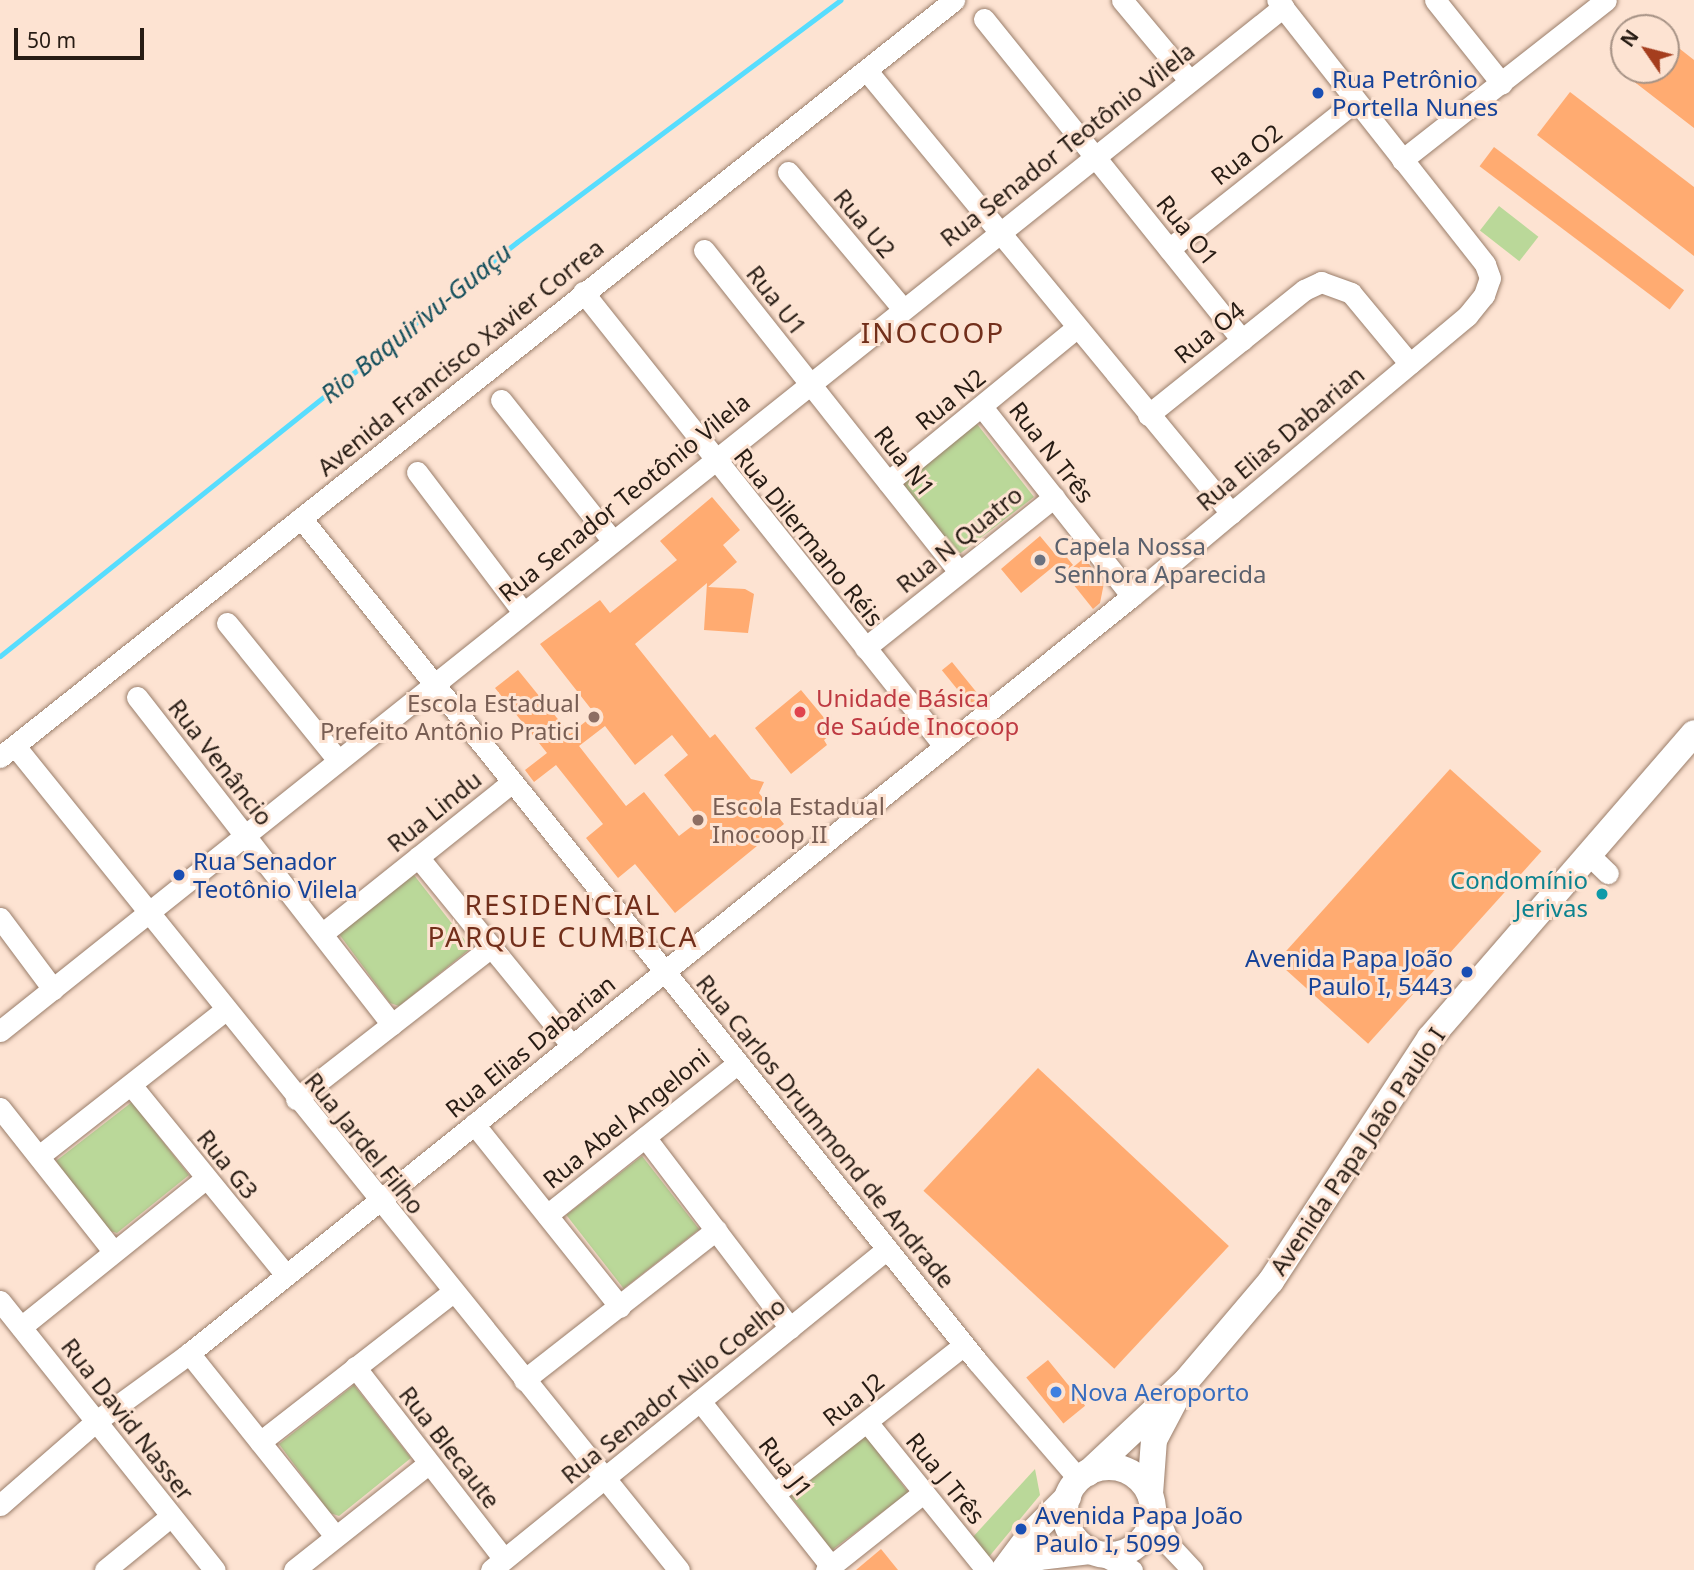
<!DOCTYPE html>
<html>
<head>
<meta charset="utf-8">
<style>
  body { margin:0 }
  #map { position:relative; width:1694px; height:1570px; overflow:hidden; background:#fde3d2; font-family:"Noto Sans",sans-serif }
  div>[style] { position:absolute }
  .green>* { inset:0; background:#bad899; transform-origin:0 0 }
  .stream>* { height:5px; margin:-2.5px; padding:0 2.5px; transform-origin:2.5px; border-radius:2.5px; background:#57ddfe }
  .building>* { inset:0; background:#ffab71; transform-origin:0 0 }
  .roads { filter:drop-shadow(0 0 2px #9a7e6b) drop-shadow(0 0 2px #9a7e6b) }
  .minor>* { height:21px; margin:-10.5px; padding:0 10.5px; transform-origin:10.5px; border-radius:10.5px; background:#fff }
  .major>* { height:26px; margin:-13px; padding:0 13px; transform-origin:13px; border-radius:13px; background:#fff }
  .major>.ring { margin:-13px; padding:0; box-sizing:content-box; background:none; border:26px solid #fff; border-radius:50% }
  .dots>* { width:19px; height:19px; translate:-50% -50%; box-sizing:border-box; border:4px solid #fde3d2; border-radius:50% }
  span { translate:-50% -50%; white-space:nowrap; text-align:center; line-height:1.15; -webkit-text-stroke:6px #fde3d2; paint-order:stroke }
  .transit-label { font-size:24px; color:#164399 }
  .left { translate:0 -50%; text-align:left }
  .right { translate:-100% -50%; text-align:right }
  .street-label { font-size:24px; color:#271c14 }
  .worship-label { font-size:24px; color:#5b616d }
  .health-label { font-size:24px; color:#be3a42 }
  .education-label { font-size:24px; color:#785e54 }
  .culture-label { font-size:24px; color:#0d838f }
  .shop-label { font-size:24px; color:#366cbe }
  .water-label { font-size:26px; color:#18515e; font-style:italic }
  .quarter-label { font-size:28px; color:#722f1b; letter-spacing:2px }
  .north { position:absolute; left:1610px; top:14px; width:70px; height:70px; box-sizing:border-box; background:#fde3d2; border:2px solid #a79386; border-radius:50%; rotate:305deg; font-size:19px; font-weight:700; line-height:28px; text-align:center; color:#271c14 }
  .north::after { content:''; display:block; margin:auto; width:24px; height:32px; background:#a53e1e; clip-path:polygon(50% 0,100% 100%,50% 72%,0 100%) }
  .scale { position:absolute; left:14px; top:28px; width:130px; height:32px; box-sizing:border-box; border:4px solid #271c14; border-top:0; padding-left:9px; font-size:21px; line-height:24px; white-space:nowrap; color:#271c14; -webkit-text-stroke:5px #fde3d2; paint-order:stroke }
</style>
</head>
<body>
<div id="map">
  <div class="green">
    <i style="left:1499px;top:206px;width:50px;height:31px;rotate:38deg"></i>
    <i style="clip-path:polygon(977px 424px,1034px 497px,958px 555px,902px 489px,903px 479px)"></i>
    <i style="clip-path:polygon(414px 875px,471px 948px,399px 1006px,390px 1003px,339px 934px)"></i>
    <i style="clip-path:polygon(132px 1102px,189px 1175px,117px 1233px,107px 1230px,56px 1161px)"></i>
    <i style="left:642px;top:1156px;width:93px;height:96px;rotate:52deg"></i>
    <i style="clip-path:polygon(354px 1385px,411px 1458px,339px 1516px,330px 1513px,279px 1444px)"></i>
    <i style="left:865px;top:1435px;width:72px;height:96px;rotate:53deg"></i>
    <i style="clip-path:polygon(1035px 1469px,1040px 1495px,988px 1558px,972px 1538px)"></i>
  </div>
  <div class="stream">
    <i style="left:0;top:656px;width:662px;rotate:-38.69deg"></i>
    <i style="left:517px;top:242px;width:404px;rotate:-36.8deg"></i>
  </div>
  <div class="building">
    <i style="clip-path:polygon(1666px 38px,1694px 60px,1694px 128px,1619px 70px,1666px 70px)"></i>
    <i style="clip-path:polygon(1570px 92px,1694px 187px,1694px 256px,1537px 135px)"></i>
    <i style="left:1494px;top:147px;width:238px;height:24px;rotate:37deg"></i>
    <i style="clip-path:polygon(evenodd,712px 497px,740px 530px,723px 545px,737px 562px,708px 587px,745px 589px,754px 594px,748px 633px,704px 630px,707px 583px,635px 644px,710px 738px,715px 734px,751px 779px,764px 782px,759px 793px,784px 824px,675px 913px,635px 864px,618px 878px,586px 838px,603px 824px,556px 765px,534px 782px,525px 770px,547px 753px,495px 688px,518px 670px,570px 734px,595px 714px,540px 644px,600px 600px,610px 613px,677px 560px,660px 541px,712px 497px,605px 726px,635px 765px,672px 735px,688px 755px,664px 775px,700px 820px,679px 836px,644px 792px,626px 806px,579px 746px,605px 726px)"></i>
    <i style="clip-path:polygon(1040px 536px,1055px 554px,1064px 554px,1073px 565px,1060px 575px,1054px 566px,1021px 593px,1001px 569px)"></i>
    <i style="clip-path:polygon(1084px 558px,1104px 583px,1100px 603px,1093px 609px,1065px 574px)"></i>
    <i style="left:952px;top:662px;width:46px;height:13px;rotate:51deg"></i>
    <i style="clip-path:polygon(801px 690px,835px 731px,824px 740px,827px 745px,791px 774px,755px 728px)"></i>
    <i style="left:1450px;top:769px;width:123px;height:259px;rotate:42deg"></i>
    <i style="left:1038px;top:1068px;width:261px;height:168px;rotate:43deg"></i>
    <i style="left:1048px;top:1360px;width:59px;height:28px;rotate:51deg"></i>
    <i style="clip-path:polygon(881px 1549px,898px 1570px,856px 1570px)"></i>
  </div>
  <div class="roads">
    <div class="minor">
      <i style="left:1122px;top:0;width:104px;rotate:50.1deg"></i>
      <i style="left:1435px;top:0;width:107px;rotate:51.4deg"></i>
      <i style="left:984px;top:19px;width:412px;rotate:51.2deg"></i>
      <i style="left:867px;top:71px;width:573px;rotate:50.53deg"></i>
      <i style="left:1402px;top:160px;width:259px;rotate:-38.1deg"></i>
      <i style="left:788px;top:172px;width:177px;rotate:50deg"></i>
      <i style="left:1169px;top:249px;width:238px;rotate:-38.4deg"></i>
      <i style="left:704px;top:250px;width:411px;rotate:51.6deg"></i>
      <i style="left:583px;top:292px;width:580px;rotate:51.51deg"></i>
      <i style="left:501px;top:400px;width:179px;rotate:51.6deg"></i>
      <i style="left:982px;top:407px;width:241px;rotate:51.6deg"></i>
      <i style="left:1148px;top:415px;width:200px;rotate:-38.7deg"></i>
      <i style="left:1304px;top:290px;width:19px;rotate:-25deg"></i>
      <i style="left:1321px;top:282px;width:32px;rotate:20deg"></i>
      <i style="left:1351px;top:293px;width:92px;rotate:50.3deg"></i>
      <i style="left:417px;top:472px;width:176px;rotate:52.9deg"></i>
      <i style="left:888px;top:482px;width:243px;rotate:-39.3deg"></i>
      <i style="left:301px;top:518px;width:1081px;rotate:51.27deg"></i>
      <i style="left:977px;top:1361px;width:156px;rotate:49.2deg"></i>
      <i style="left:227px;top:623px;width:176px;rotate:51deg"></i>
      <i style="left:865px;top:648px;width:242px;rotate:-38.6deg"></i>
      <i style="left:137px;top:697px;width:415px;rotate:52.1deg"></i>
      <i style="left:15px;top:746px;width:1058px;rotate:51.14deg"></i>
      <i style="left:0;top:757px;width:1218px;rotate:-38.43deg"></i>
      <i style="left:1587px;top:853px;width:29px;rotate:44deg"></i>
      <i style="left:418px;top:857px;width:244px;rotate:50.8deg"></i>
      <i style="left:0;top:918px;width:89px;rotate:53.3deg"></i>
      <i style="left:323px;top:933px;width:242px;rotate:-38.6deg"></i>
      <i style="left:0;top:1031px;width:1642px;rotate:-38.59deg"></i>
      <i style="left:131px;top:1085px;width:245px;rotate:50.8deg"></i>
      <i style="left:296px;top:1099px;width:247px;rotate:-37.9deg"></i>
      <i style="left:0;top:1108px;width:182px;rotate:51.7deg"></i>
      <i style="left:474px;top:1124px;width:234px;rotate:51.4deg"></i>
      <i style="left:645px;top:1137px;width:240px;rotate:52.8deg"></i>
      <i style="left:39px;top:1156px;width:236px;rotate:-38.1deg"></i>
      <i style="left:547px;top:1215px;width:244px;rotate:-38.5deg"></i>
      <i style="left:0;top:1301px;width:344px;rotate:51.4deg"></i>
      <i style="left:21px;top:1327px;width:236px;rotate:-38.8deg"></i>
      <i style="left:189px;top:1353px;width:234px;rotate:51.4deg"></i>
      <i style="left:355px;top:1367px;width:243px;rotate:52.2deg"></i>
      <i style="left:524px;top:1380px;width:244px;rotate:-38deg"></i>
      <i style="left:700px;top:1401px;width:211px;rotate:51.6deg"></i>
      <i style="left:867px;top:1422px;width:186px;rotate:51.1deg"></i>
      <i style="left:260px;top:1442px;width:244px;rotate:-37.9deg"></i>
      <i style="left:774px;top:1494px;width:241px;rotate:-38.1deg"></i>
      <i style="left:1153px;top:1504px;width:45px;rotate:68deg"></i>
      <i style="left:1170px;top:1546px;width:33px;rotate:47deg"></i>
      <i style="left:0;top:1505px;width:126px;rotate:-41.1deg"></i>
      <i style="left:95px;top:1422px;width:114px;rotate:-36.1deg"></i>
      <i style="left:187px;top:1355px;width:1212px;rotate:-38.77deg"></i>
      <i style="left:1132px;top:596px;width:437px;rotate:-39.9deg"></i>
      <i style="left:1467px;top:316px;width:27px;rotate:-51deg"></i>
      <i style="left:1484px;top:295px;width:18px;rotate:-71deg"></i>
      <i style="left:1490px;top:278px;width:15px;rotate:-110deg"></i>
      <i style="left:1485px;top:264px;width:336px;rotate:-128.2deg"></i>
      <i style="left:1100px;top:1554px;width:36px;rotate:27deg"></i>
      <i style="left:105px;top:1570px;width:85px;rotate:-39.3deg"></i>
      <i style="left:294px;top:1570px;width:172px;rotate:-38.4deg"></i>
      <i style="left:491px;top:1570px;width:510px;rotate:-39.03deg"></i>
      <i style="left:826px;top:1570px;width:125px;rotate:-38.5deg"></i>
    </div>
    <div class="major">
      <i class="ring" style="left:1065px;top:1467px;width:62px;height:62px"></i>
      <i style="left:1088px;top:1473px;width:136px;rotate:-43.2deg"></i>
      <i style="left:1187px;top:1380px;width:130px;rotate:-49.7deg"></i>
      <i style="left:1271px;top:1281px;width:290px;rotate:-56.8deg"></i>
      <i style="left:1430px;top:1038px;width:403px;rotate:-49.1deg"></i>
      <i style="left:1150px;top:1494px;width:54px;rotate:-85.8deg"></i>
      <i style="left:1154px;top:1440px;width:45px;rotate:-62.3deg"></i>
      <i style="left:1004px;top:1570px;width:44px;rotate:-53.4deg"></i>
      <i style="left:1030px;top:1535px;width:54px;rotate:-45deg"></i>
      <i style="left:1010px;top:1570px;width:32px;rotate:-24deg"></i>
      <i style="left:1039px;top:1557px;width:51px;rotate:-6.7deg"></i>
    </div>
  </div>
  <div class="dots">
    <i style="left:1318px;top:93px;background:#1a4fb4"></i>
    <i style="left:1040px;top:560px;background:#6b7280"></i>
    <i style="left:800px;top:712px;background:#e0444e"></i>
    <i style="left:594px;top:717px;background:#8d6e63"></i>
    <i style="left:698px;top:820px;background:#8d6e63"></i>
    <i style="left:179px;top:875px;background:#1a4fb4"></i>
    <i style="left:1602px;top:894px;background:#0f9aa8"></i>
    <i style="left:1467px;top:972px;background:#1a4fb4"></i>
    <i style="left:1056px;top:1392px;background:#3f7fe0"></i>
    <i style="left:1021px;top:1529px;background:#1a4fb4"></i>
  </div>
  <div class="transit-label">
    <span class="left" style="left:1332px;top:93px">Rua Petrônio<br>Portella Nunes</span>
    <span class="left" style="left:193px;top:875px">Rua Senador<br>Teotônio Vilela</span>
    <span class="right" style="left:1453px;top:972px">Avenida Papa João<br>Paulo I, 5443</span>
    <span class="left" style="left:1035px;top:1529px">Avenida Papa João<br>Paulo I, 5099</span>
  </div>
  <div class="street-label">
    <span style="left:1067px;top:144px;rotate:-38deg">Rua Senador Teotônio Vilela</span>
    <span style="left:1246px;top:154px;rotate:-38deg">Rua O2</span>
    <span style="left:865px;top:223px;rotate:50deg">Rua U2</span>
    <span style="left:1188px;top:230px;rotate:51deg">Rua O1</span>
    <span style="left:777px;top:300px;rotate:52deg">Rua U1</span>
    <span style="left:1209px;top:332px;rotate:-39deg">Rua O4</span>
    <span style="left:460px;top:357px;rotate:-39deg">Avenida Francisco Xavier Correa</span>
    <span style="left:950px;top:399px;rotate:-39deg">Rua N2</span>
    <span style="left:1280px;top:438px;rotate:-40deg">Rua Elias Dabarian</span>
    <span style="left:1052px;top:452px;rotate:52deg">Rua N Três</span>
    <span style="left:905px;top:461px;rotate:52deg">Rua N1</span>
    <span style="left:624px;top:497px;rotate:-39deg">Rua Senador Teotônio Vilela</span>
    <span style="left:809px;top:537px;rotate:51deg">Rua Dilermano Réis</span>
    <span style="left:959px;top:539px;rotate:-39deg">Rua N Quatro</span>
    <span style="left:221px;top:762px;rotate:52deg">Rua Venâncio</span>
    <span style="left:434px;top:811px;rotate:-39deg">Rua Lindu</span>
    <span style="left:530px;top:1046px;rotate:-39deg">Rua Elias Dabarian</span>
    <span style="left:626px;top:1118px;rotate:-39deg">Rua Abel Angeloni</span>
    <span style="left:826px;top:1131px;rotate:51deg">Rua Carlos Drummond de Andrade</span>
    <span style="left:365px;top:1143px;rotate:51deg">Rua Jardel Filho</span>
    <span style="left:1357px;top:1151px;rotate:-56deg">Avenida Papa João Paulo I</span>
    <span style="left:228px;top:1164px;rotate:51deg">Rua G3</span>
    <span style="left:673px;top:1390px;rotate:-39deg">Rua Senador Nilo Coelho</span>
    <span style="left:853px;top:1399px;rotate:-38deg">Rua J2</span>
    <span style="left:128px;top:1419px;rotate:52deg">Rua David Nasser</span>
    <span style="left:450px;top:1447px;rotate:52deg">Rua Blecaute</span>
    <span style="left:786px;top:1467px;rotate:52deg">Rua J1</span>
    <span style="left:946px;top:1478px;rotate:51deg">Rua J Três</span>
  </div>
  <div class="worship-label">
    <span class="left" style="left:1054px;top:560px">Capela Nossa<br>Senhora Aparecida</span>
  </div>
  <div class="health-label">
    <span class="left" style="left:816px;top:712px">Unidade Básica<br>de Saúde Inocoop</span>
  </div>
  <div class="education-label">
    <span class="right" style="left:580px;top:717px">Escola Estadual<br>Prefeito Antônio Pratici</span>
    <span class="left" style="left:712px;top:820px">Escola Estadual<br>Inocoop II</span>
  </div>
  <div class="culture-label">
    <span class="right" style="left:1588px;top:894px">Condomínio<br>Jerivas</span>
  </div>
  <div class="shop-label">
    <span class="left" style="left:1070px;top:1392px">Nova Aeroporto</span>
  </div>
  <div class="water-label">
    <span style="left:416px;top:323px;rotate:-39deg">Rio Baquirivu-Guaçu</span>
  </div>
  <div class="quarter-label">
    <span style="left:933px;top:332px">INOCOOP</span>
    <span style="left:563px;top:920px">RESIDENCIAL<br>PARQUE CUMBICA</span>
  </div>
  <div class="north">N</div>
  <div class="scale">50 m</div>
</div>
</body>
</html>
